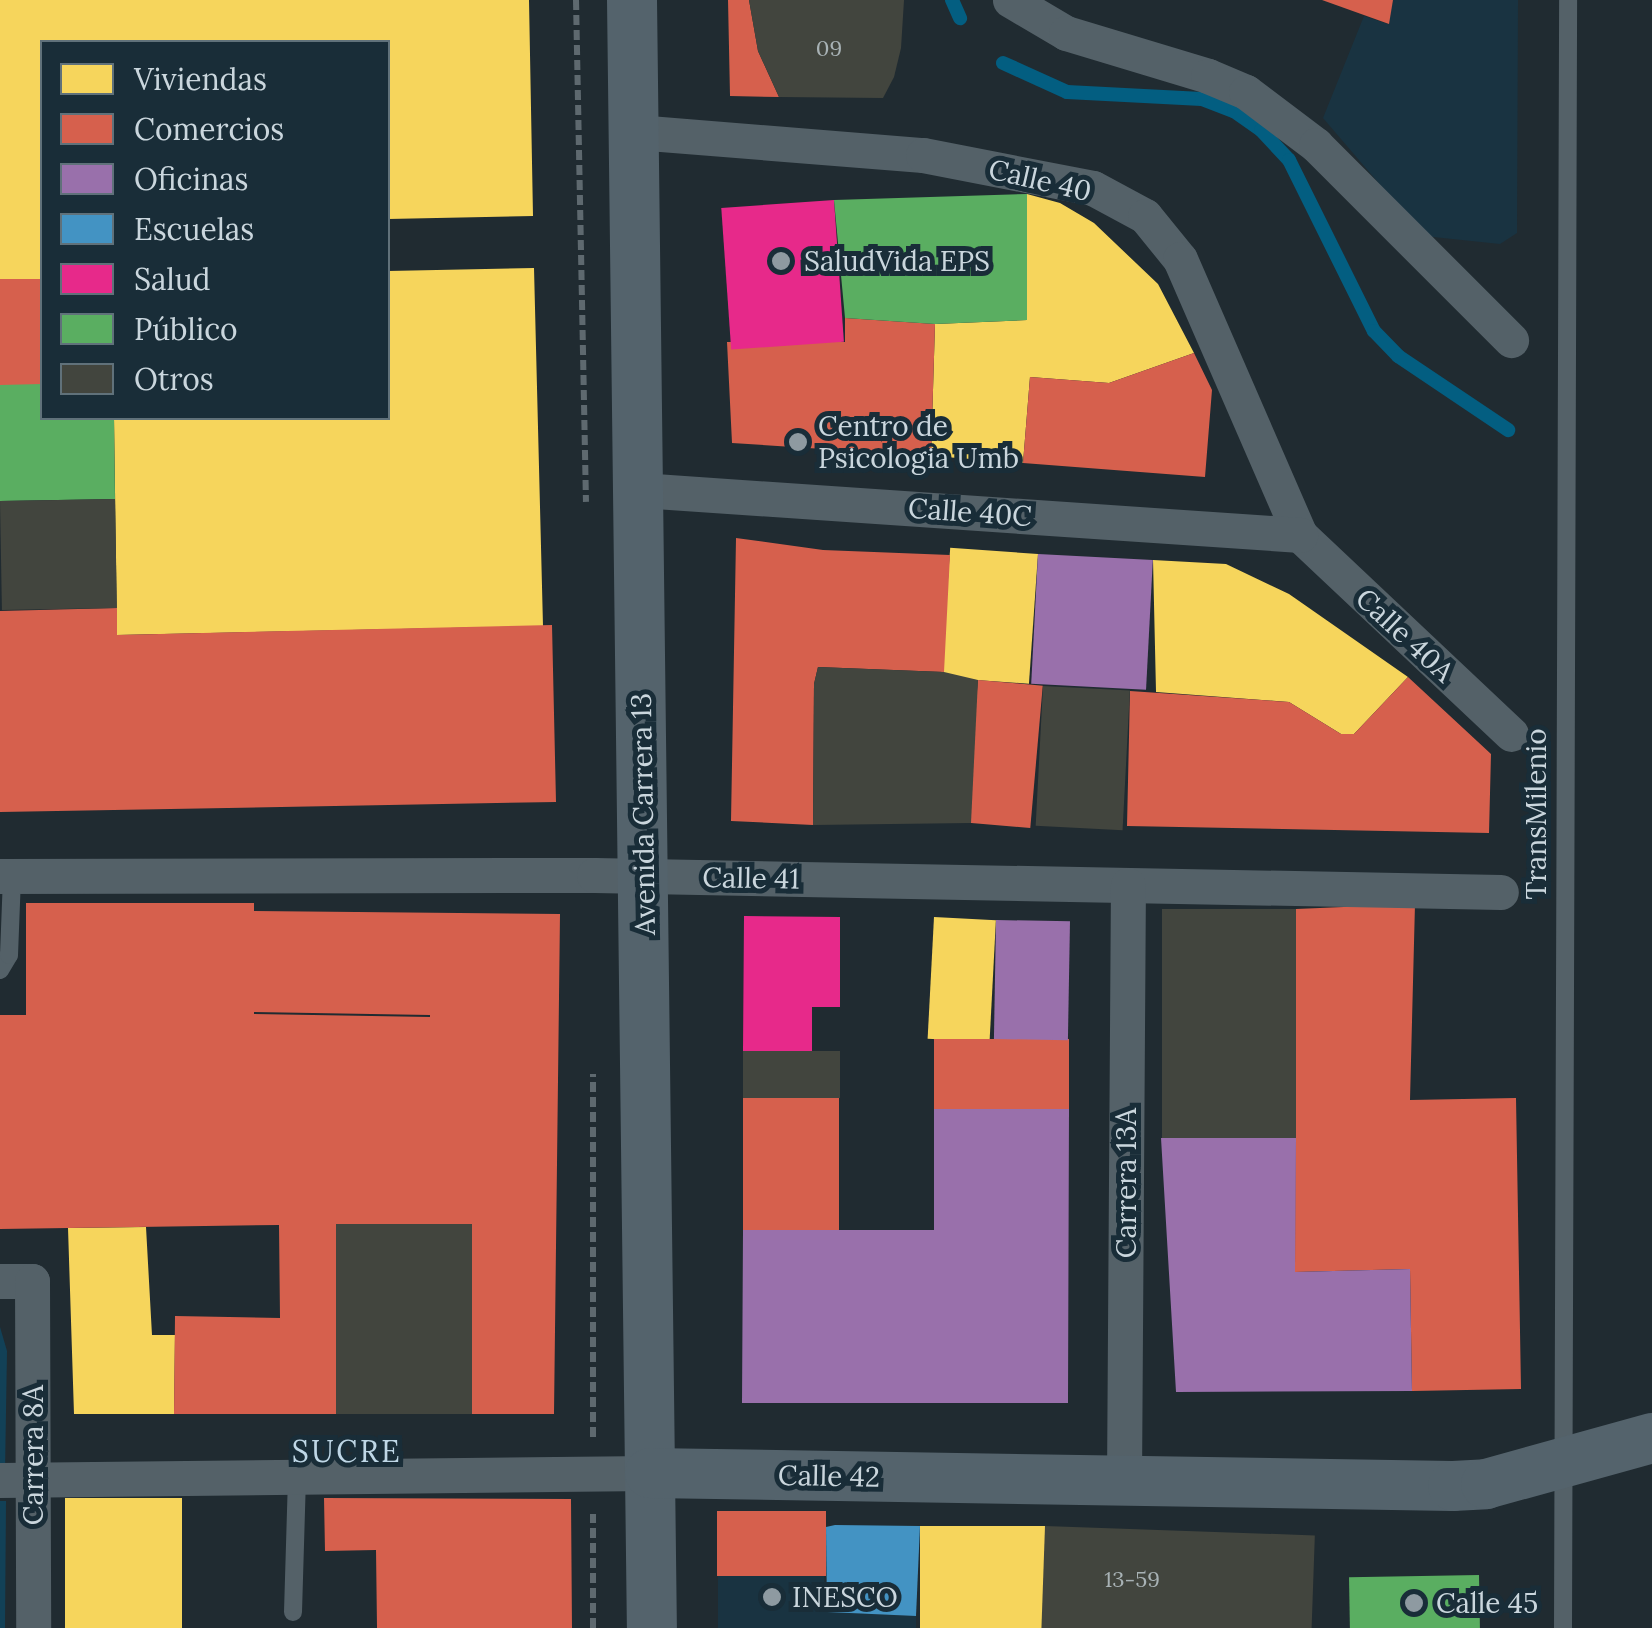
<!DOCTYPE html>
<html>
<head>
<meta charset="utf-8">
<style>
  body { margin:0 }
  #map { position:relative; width:1652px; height:1628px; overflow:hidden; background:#202b31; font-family:Lora,serif }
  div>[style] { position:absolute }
  .built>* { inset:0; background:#193341 }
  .green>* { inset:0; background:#124157 }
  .homes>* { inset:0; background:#f6d55c; transform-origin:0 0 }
  .shops>* { inset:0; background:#d6604d; transform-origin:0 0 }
  .offices>* { inset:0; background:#9970ab; transform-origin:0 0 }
  .schools>* { inset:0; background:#4393c3 }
  .health>* { inset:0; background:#e7298a; transform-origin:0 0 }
  .public>* { inset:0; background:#5aae61; transform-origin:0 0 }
  .stream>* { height:14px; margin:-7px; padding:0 7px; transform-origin:7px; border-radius:7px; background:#035e81 }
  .building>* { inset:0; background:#42453e; transform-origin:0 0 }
  .path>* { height:6px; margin-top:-3px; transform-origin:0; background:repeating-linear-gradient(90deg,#5e696f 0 10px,transparent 0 15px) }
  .lane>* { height:18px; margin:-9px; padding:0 9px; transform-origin:9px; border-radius:9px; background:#546168 }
  .street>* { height:35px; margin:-17.5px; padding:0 17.5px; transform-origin:17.5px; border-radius:17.5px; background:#546168 }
  .secondary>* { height:50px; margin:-25px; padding:0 25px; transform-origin:25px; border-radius:25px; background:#54636c }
  .dots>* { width:28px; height:28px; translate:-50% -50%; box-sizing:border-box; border:5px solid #192d38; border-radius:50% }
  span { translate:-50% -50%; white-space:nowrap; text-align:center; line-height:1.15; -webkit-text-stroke:10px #192d38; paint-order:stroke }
  .number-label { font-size:22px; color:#a8b2b5 }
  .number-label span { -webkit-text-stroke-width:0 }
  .street-label { font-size:28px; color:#cad6dd }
  .poi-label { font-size:28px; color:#cad6dd }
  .left { translate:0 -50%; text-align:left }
  .neighbourhood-label { font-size:30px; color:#bfd7e6; letter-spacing:2.5px }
  .legend { position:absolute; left:40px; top:40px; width:350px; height:380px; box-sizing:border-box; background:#192d38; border:2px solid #60717a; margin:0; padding:12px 18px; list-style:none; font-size:30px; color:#cad6dd }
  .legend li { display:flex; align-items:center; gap:20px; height:50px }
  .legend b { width:50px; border:2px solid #60717a }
</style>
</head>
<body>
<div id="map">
  <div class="built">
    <i style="clip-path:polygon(1393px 0,1518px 0,1517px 233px,1500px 244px,1424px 236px,1323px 118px,1364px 16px,1388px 24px)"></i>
    <i style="clip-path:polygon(824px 1575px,827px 1612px,916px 1616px,916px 1628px,718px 1628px,718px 1576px)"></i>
  </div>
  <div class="green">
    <i style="clip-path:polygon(0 1327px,7px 1351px,5px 1472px,0 1472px)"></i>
    <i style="clip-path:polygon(0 1501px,6px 1501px,5px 1628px,0 1628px)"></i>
  </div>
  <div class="homes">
    <i style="clip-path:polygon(0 0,529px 0,533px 216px,388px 219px,388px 42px,42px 42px,42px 279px,0 279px)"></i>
    <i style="clip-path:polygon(1027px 194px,1060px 203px,1094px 223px,1158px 284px,1194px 353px,1109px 383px,1030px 377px,1023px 463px,931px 456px,935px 324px,1027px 320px)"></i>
    <i style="clip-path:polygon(534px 268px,543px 626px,117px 635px,114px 418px,388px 418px,388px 271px)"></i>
    <i style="left:1038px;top:554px;width:130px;height:88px;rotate:94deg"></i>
    <i style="clip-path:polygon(1153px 560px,1226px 564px,1289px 594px,1408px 677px,1354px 734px,1341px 734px,1289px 702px,1156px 692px)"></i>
    <i style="left:934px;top:917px;width:62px;height:122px;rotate:3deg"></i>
    <i style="clip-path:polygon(146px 1227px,152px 1335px,175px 1335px,174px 1414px,74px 1414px,68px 1228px)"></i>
    <i style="left:65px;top:1498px;width:117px;height:130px"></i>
    <i style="left:920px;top:1526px;width:125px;height:102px"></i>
  </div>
  <div class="shops">
    <i style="clip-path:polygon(728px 0,749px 0,758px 51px,779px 97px,730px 96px)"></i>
    <i style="clip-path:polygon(1322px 0,1393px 0,1389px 24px)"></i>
    <i style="left:0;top:279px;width:42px;height:106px"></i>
    <i style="clip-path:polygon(845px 318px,935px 324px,931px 456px,732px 443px,727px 342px,845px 342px)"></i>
    <i style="clip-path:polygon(1194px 353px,1212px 390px,1205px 477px,1023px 463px,1030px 377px,1109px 383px)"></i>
    <i style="clip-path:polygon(736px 538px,823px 550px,950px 555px,944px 672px,818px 667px,814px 684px,813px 825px,731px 821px)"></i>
    <i style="clip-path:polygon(117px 608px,117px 635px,552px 625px,556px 802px,0 812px,0 611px)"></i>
    <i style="clip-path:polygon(1408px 677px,1491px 754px,1489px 833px,1127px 826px,1130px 691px,1289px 702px,1341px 734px,1354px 734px)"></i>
    <i style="left:978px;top:680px;width:65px;height:143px;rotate:5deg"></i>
    <i style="clip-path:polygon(evenodd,26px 903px,254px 903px,254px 911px,560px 914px,554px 1414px,472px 1414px,472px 1224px,336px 1225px,337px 1414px,174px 1414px,175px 1316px,280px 1318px,279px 1225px,0 1229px,0 1015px,26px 1015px,26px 903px,254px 1012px,430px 1015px,430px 1017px,254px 1014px,254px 1012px)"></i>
    <i style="clip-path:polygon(1415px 904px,1410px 1100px,1516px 1098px,1521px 1389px,1412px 1391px,1410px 1269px,1295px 1272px,1296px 909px)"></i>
    <i style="left:934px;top:1039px;width:135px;height:70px"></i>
    <i style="left:743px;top:1098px;width:96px;height:132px"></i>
    <i style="clip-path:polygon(324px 1498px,571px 1499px,572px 1628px,377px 1628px,376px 1550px,325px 1551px)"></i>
    <i style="left:717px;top:1511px;width:109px;height:65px"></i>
  </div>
  <div class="offices">
    <i style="left:1038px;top:554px;width:115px;height:130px;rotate:3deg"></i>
    <i style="left:996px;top:920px;width:74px;height:119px;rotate:1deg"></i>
    <i style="clip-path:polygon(934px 1109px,1069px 1109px,1068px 1403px,742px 1403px,743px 1230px,934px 1230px)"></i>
    <i style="clip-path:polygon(1161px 1138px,1296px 1138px,1295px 1272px,1410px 1269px,1412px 1391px,1176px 1392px)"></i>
  </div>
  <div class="schools">
    <i style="clip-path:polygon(835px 1525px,920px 1526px,916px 1616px,827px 1612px,826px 1527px)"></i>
  </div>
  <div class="health">
    <i style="left:834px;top:200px;width:142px;height:113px;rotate:86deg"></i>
    <i style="clip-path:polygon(744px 916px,840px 917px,840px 1007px,812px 1007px,812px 1051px,743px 1051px)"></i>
  </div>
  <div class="public">
    <i style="clip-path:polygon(1027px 194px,1027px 320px,935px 324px,845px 318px,834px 200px)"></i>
    <i style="clip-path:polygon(42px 384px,42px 418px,114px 418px,115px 499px,0 501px,0 385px)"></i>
    <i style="left:1479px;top:1575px;width:53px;height:130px;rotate:89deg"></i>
  </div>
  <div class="stream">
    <i style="left:952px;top:0;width:20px;rotate:66deg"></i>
    <i style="left:1003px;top:63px;width:70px;rotate:24.4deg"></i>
    <i style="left:1067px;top:92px;width:135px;rotate:3deg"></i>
    <i style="left:1202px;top:99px;width:34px;rotate:21deg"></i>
    <i style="left:1234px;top:111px;width:33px;rotate:35deg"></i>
    <i style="left:1261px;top:130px;width:41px;rotate:47deg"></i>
    <i style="left:1289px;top:160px;width:191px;rotate:63.6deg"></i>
    <i style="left:1374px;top:331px;width:35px;rotate:46deg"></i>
    <i style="left:1398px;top:356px;width:133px;rotate:33.9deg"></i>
  </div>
  <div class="building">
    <i style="clip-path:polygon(749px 0,904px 0,901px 48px,894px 77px,883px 98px,779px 97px,758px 51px)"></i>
    <i style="left:115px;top:499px;width:109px;height:115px;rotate:89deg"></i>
    <i style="clip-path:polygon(818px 667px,944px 672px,978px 680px,971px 823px,813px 825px,814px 684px)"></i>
    <i style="left:1043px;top:686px;width:87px;height:140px;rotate:3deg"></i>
    <i style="left:1296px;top:909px;width:229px;height:134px;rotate:90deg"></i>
    <i style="left:743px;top:1051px;width:97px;height:47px"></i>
    <i style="left:472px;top:1224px;width:190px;height:136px;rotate:90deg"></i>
    <i style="left:1045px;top:1526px;width:270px;height:102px;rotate:2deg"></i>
  </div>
  <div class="path">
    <i style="left:576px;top:0;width:502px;rotate:88.86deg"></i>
    <i style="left:593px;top:1437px;width:363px;rotate:-90deg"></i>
    <i style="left:593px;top:1628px;width:114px;rotate:-90deg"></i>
  </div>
  <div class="lane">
    <i style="left:0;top:970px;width:17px;rotate:-59deg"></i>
    <i style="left:9px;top:955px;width:79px;rotate:-87.8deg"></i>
    <i style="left:293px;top:1612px;width:135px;rotate:-88.3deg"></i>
    <i style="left:1563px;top:1628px;width:1628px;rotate:-89.82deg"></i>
  </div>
  <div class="street">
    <i style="left:1010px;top:0;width:65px;rotate:30.5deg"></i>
    <i style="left:1066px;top:33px;width:148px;rotate:16.8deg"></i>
    <i style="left:1208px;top:76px;width:41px;rotate:22.8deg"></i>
    <i style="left:1246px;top:92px;width:88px;rotate:37.1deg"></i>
    <i style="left:1316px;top:145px;width:276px;rotate:45deg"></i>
    <i style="left:636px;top:132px;width:288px;rotate:4.6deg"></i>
    <i style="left:923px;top:155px;width:173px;rotate:11deg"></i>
    <i style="left:1093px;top:188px;width:59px;rotate:28.3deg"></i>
    <i style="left:1145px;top:216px;width:55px;rotate:50.9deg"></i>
    <i style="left:1180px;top:259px;width:301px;rotate:66.5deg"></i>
    <i style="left:1300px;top:535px;width:290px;rotate:43.3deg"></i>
    <i style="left:640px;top:490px;width:662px;rotate:3.9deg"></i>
    <i style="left:0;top:876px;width:594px;rotate:-0.1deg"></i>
    <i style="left:594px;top:875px;width:907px;rotate:1.07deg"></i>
    <i style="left:0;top:1281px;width:32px"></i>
    <i style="left:32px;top:1281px;width:347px;rotate:89.8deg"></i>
    <i style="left:0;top:1480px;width:650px;rotate:-0.62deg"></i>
    <i style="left:1124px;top:1481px;width:596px;rotate:-89.62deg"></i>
  </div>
  <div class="secondary">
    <i style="left:632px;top:0;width:1628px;rotate:89.3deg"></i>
    <i style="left:650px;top:1473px;width:803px;rotate:0.93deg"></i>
    <i style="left:1453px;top:1486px;width:33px;rotate:-3deg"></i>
    <i style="left:1486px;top:1484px;width:172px;rotate:-15.5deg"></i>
  </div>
  <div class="dots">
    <i style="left:781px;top:261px;background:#8e9aa1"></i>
    <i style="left:798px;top:442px;background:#8e9aa1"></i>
    <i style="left:772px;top:1597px;background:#8e9aa1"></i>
    <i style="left:1414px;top:1603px;background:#8e9aa1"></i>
  </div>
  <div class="number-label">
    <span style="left:829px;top:49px">09</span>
    <span style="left:1132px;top:1580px">13-59</span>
  </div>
  <div class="street-label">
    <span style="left:1040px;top:180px;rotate:13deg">Calle 40</span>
    <span style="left:970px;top:512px;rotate:4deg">Calle 40C</span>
    <span style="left:1405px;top:635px;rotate:43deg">Calle 40A</span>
    <span style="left:643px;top:814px;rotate:-91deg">Avenida Carrera 13</span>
    <span style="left:1536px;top:814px;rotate:-90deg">TransMilenio</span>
    <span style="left:751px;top:878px;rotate:1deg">Calle 41</span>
    <span style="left:1126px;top:1183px;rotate:-90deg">Carrera 13A</span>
    <span style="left:33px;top:1455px;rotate:-90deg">Carrera 8A</span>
    <span style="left:829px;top:1476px;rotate:1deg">Calle 42</span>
  </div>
  <div class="poi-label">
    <span class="left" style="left:804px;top:261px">SaludVida EPS</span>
    <span class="left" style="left:818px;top:442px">Centro de<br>Psicologia Umb</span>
    <span class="left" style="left:792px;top:1597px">INESCO</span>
    <span class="left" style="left:1436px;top:1603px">Calle 45</span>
  </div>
  <div class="neighbourhood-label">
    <span style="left:347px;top:1451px">SUCRE</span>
  </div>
  <ul class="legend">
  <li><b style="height:28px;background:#f6d55c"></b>Viviendas</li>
  <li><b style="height:28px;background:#d6604d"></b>Comercios</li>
  <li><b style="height:28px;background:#9970ab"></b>Oficinas</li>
  <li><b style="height:28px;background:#4393c3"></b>Escuelas</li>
  <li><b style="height:28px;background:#e7298a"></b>Salud</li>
  <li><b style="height:28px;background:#5aae61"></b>Público</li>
  <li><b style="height:28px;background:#42453e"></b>Otros</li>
  </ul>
</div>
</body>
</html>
